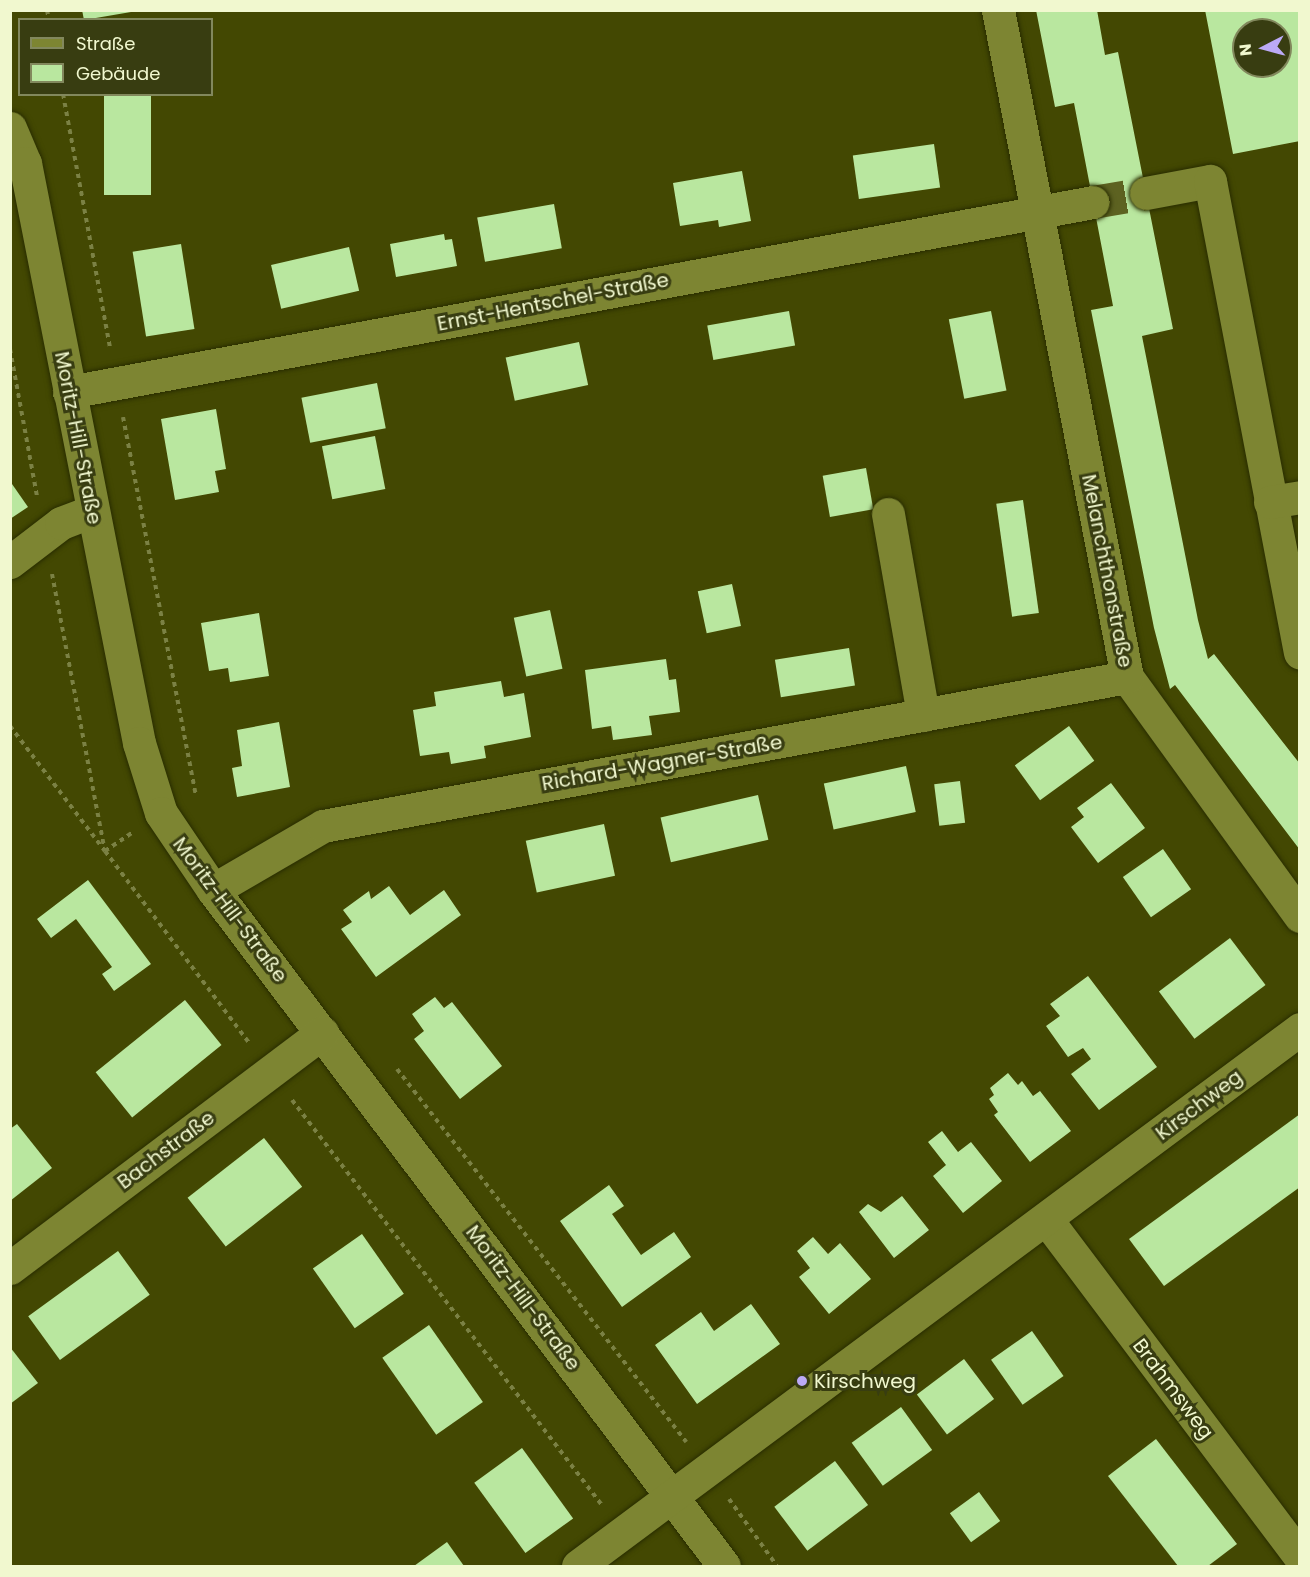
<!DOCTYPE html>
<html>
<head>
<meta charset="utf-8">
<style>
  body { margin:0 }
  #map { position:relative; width:1310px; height:1577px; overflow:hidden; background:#434802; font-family:Poppins,sans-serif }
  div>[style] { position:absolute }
  .building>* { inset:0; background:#b9e79f; transform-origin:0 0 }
  .minor-tunnel>* { height:33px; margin-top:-16.5px; transform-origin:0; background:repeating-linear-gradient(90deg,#5d6221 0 33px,transparent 0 49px) }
  .path>* { height:4px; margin-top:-2px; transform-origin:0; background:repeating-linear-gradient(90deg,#7b8144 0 4.5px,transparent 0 9px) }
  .roads { filter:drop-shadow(0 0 2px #292d00) drop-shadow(0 0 2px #292d00) }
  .minor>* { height:33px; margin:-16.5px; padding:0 16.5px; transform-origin:16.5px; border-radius:16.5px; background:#7d8532 }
  .dots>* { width:16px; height:16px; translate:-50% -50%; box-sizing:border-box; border:3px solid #383d11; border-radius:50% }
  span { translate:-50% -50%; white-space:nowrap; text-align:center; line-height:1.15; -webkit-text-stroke:6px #383d11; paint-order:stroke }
  .street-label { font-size:20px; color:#f1f8cf }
  .poi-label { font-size:20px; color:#f1f8cf }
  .left { translate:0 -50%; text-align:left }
  .frame { position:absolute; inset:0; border:12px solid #f1f8cf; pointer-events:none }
  .legend { position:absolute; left:18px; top:18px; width:195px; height:78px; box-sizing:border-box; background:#383d11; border:2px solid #82885d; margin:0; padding:8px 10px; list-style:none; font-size:18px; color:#f1f8cf }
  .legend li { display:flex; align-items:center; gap:12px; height:30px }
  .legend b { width:30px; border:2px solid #82885d }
  .north { position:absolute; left:1232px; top:18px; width:60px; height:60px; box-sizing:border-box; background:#383d11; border:2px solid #82885d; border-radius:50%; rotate:264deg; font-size:16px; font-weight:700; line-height:24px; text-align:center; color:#f1f8cf }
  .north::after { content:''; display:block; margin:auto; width:21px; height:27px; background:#bcaaf6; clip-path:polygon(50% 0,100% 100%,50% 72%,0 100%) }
</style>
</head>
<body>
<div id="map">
  <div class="building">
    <i style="clip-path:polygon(82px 10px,130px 10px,131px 12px,84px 20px)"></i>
    <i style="clip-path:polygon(1036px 10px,1097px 10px,1105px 55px,1118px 52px,1173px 329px,1142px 336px,1198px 620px,1208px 659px,1214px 654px,1300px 764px,1300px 850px,1175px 685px,1170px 689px,1154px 628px,1091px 310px,1113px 306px,1074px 103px,1055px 107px)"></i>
    <i style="clip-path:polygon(evenodd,1205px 10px,1300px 10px,1300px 141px,1233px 154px,1205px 10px,1244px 30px,1280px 30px,1280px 66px,1244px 66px,1244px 30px)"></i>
    <i style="left:104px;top:94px;width:47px;height:101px"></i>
    <i style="left:934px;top:144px;width:44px;height:82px;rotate:82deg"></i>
    <i style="clip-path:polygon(742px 171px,751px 221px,719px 227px,718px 220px,680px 226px,673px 183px)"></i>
    <i style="left:554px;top:204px;width:45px;height:78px;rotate:80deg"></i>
    <i style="clip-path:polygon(444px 234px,445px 240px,452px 239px,457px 266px,396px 277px,390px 244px)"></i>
    <i style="left:181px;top:244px;width:86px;height:49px;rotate:81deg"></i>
    <i style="left:349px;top:247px;width:45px;height:80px;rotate:77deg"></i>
    <i style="left:789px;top:311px;width:35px;height:83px;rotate:80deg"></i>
    <i style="left:991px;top:311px;width:81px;height:43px;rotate:79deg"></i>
    <i style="left:579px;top:342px;width:44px;height:75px;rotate:78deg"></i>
    <i style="left:377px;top:383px;width:46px;height:77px;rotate:79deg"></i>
    <i style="clip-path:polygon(216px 409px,226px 469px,215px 471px,219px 492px,175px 500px,161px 419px)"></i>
    <i style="left:375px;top:436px;width:54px;height:54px;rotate:79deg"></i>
    <i style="left:866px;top:468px;width:42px;height:44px;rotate:80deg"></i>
    <i style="clip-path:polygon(12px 484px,28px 507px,10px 519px,10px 485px)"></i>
    <i style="left:1023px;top:500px;width:114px;height:27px;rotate:82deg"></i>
    <i style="left:732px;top:584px;width:43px;height:35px;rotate:78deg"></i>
    <i style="left:550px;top:610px;width:60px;height:37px;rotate:78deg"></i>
    <i style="clip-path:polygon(259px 613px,269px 676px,230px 682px,228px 668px,209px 671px,201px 623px)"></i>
    <i style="left:849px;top:648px;width:38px;height:75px;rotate:81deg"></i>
    <i style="clip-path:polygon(666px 659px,669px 680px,676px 679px,680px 712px,649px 716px,652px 735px,613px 740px,611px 726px,592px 729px,585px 670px)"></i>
    <i style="clip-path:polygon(501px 681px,504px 697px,524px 693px,531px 737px,484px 746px,486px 758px,451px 764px,449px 752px,420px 756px,413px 710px,436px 706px,434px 692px)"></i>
    <i style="clip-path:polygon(279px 722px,290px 787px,237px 797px,232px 768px,242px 766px,237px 730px)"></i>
    <i style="left:1069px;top:726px;width:43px;height:67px;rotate:54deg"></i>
    <i style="left:906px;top:766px;width:47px;height:84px;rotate:78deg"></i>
    <i style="left:960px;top:781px;width:42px;height:26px;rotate:83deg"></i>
    <i style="clip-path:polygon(1111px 783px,1145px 828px,1098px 863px,1071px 827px,1084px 817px,1077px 808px)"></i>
    <i style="left:758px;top:795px;width:46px;height:100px;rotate:77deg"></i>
    <i style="left:604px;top:824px;width:53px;height:80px;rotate:78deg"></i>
    <i style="left:1163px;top:849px;width:49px;height:49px;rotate:55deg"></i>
    <i style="clip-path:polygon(88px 880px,151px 964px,114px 991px,102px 974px,112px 967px,76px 919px,51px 938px,37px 919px)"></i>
    <i style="clip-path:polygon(389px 886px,410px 915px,444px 890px,461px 915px,376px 977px,341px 929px,352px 922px,343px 910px,369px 891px,371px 899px)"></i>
    <i style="left:1230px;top:938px;width:59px;height:89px;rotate:53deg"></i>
    <i style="clip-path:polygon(1088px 976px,1157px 1067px,1099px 1110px,1071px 1074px,1091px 1059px,1083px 1048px,1068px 1057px,1046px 1026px,1060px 1016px,1050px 1004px)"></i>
    <i style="clip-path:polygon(435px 997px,444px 1008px,452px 1002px,502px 1066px,460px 1099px,414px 1039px,424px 1031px,412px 1014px)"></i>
    <i style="left:185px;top:1000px;width:58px;height:115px;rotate:51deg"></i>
    <i style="clip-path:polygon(1008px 1073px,1018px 1085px,1022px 1081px,1033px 1096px,1040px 1091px,1071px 1131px,1030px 1162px,994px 1115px,998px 1112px,989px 1099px,994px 1095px,990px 1088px)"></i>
    <i style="clip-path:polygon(1300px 1114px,1300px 1187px,1164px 1286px,1129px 1239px)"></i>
    <i style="clip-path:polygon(17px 1124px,52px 1168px,10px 1201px,10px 1129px)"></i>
    <i style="clip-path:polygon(942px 1131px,958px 1152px,971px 1142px,1002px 1181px,963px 1213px,933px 1176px,946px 1165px,928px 1142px)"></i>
    <i style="left:264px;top:1138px;width:62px;height:97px;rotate:52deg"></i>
    <i style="clip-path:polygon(609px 1185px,624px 1206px,612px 1214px,641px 1255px,674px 1232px,691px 1257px,622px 1307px,560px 1221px)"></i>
    <i style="clip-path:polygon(902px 1196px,929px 1230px,894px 1258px,859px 1212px,868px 1204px,881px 1212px)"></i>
    <i style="left:362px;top:1234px;width:73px;height:60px;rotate:55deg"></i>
    <i style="clip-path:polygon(813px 1237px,828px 1254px,840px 1243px,871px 1279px,829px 1314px,799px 1277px,810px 1268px,797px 1251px)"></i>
    <i style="left:118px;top:1251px;width:54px;height:111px;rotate:54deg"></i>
    <i style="clip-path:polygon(751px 1304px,780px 1344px,697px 1404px,655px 1345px,701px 1312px,714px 1331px)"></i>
    <i style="left:429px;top:1325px;width:94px;height:57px;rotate:55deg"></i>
    <i style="left:1032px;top:1331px;width:55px;height:50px;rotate:55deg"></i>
    <i style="clip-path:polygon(10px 1347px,38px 1383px,10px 1404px)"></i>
    <i style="left:964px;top:1359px;width:50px;height:59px;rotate:53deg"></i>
    <i style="left:901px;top:1407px;width:53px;height:61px;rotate:54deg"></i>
    <i style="clip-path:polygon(1156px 1439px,1237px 1544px,1208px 1566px,1178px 1566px,1108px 1476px)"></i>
    <i style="left:522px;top:1448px;width:87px;height:59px;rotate:54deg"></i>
    <i style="left:835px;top:1461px;width:55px;height:76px;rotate:53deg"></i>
    <i style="left:979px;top:1492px;width:36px;height:36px;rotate:54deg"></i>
    <i style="clip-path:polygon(447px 1542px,464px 1566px,414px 1566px)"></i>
  </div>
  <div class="minor-tunnel">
    <i style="left:1093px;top:202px;width:54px;rotate:-9.6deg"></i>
  </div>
  <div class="path">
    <i style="left:47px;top:10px;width:10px;rotate:79deg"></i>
    <i style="left:63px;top:94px;width:257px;rotate:79.5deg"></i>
    <i style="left:10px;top:349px;width:149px;rotate:79.6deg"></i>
    <i style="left:123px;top:417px;width:385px;rotate:79.1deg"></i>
    <i style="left:52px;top:574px;width:282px;rotate:79.2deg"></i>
    <i style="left:105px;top:851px;width:241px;rotate:53.1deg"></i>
    <i style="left:10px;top:726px;width:157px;rotate:52.8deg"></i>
    <i style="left:105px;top:851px;width:34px;rotate:-34deg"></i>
    <i style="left:397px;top:1069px;width:472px;rotate:52.2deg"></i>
    <i style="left:292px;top:1100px;width:509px;rotate:52.59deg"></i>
    <i style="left:729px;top:1499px;width:82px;rotate:54.4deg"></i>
  </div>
  <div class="roads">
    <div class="minor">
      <i style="left:998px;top:10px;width:679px;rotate:79.05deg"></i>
      <i style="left:1127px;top:677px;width:295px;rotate:54.1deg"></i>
      <i style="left:10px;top:128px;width:38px;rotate:67deg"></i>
      <i style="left:25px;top:163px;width:591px;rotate:78.88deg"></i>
      <i style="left:139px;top:743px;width:73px;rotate:72.6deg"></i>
      <i style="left:161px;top:813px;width:93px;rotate:56deg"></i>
      <i style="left:213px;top:890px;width:847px;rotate:52.91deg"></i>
      <i style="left:1146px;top:193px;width:65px;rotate:-10.6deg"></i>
      <i style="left:1210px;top:181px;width:480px;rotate:79.2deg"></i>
      <i style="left:69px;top:392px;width:1041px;rotate:-10.51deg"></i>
      <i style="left:1270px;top:502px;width:30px;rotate:-9deg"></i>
      <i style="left:888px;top:514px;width:204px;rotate:80.1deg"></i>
      <i style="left:10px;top:562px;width:64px;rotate:-37.4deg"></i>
      <i style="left:61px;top:523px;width:34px;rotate:-21deg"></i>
      <i style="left:213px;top:890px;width:127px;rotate:-30.2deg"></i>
      <i style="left:323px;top:826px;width:818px;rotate:-10.5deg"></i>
      <i style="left:1047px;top:1220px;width:421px;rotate:53.1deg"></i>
      <i style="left:10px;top:1268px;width:391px;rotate:-37deg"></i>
      <i style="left:578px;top:1566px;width:900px;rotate:-36.64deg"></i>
    </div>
  </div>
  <div class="dots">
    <i style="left:802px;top:1381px;background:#bcaaf6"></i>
  </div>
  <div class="street-label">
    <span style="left:553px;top:302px;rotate:-11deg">Ernst-Hentschel-Straße</span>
    <span style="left:78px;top:438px;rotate:79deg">Moritz-Hill-Straße</span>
    <span style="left:1107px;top:571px;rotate:79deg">Melanchthonstraße</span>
    <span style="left:662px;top:763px;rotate:-10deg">Richard-Wagner-Straße</span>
    <span style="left:230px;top:910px;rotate:53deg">Moritz-Hill-Straße</span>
    <span style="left:1199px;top:1105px;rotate:-37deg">Kirschweg</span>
    <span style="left:166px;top:1150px;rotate:-37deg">Bachstraße</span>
    <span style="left:523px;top:1298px;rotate:53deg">Moritz-Hill-Straße</span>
    <span style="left:1173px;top:1389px;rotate:53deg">Brahmsweg</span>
  </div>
  <div class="poi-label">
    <span class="left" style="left:814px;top:1381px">Kirschweg</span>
  </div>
  <div class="frame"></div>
  <ul class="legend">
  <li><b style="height:8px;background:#7d8532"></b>Straße</li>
  <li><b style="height:16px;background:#b9e79f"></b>Gebäude</li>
  </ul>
  <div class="north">N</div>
</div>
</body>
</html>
